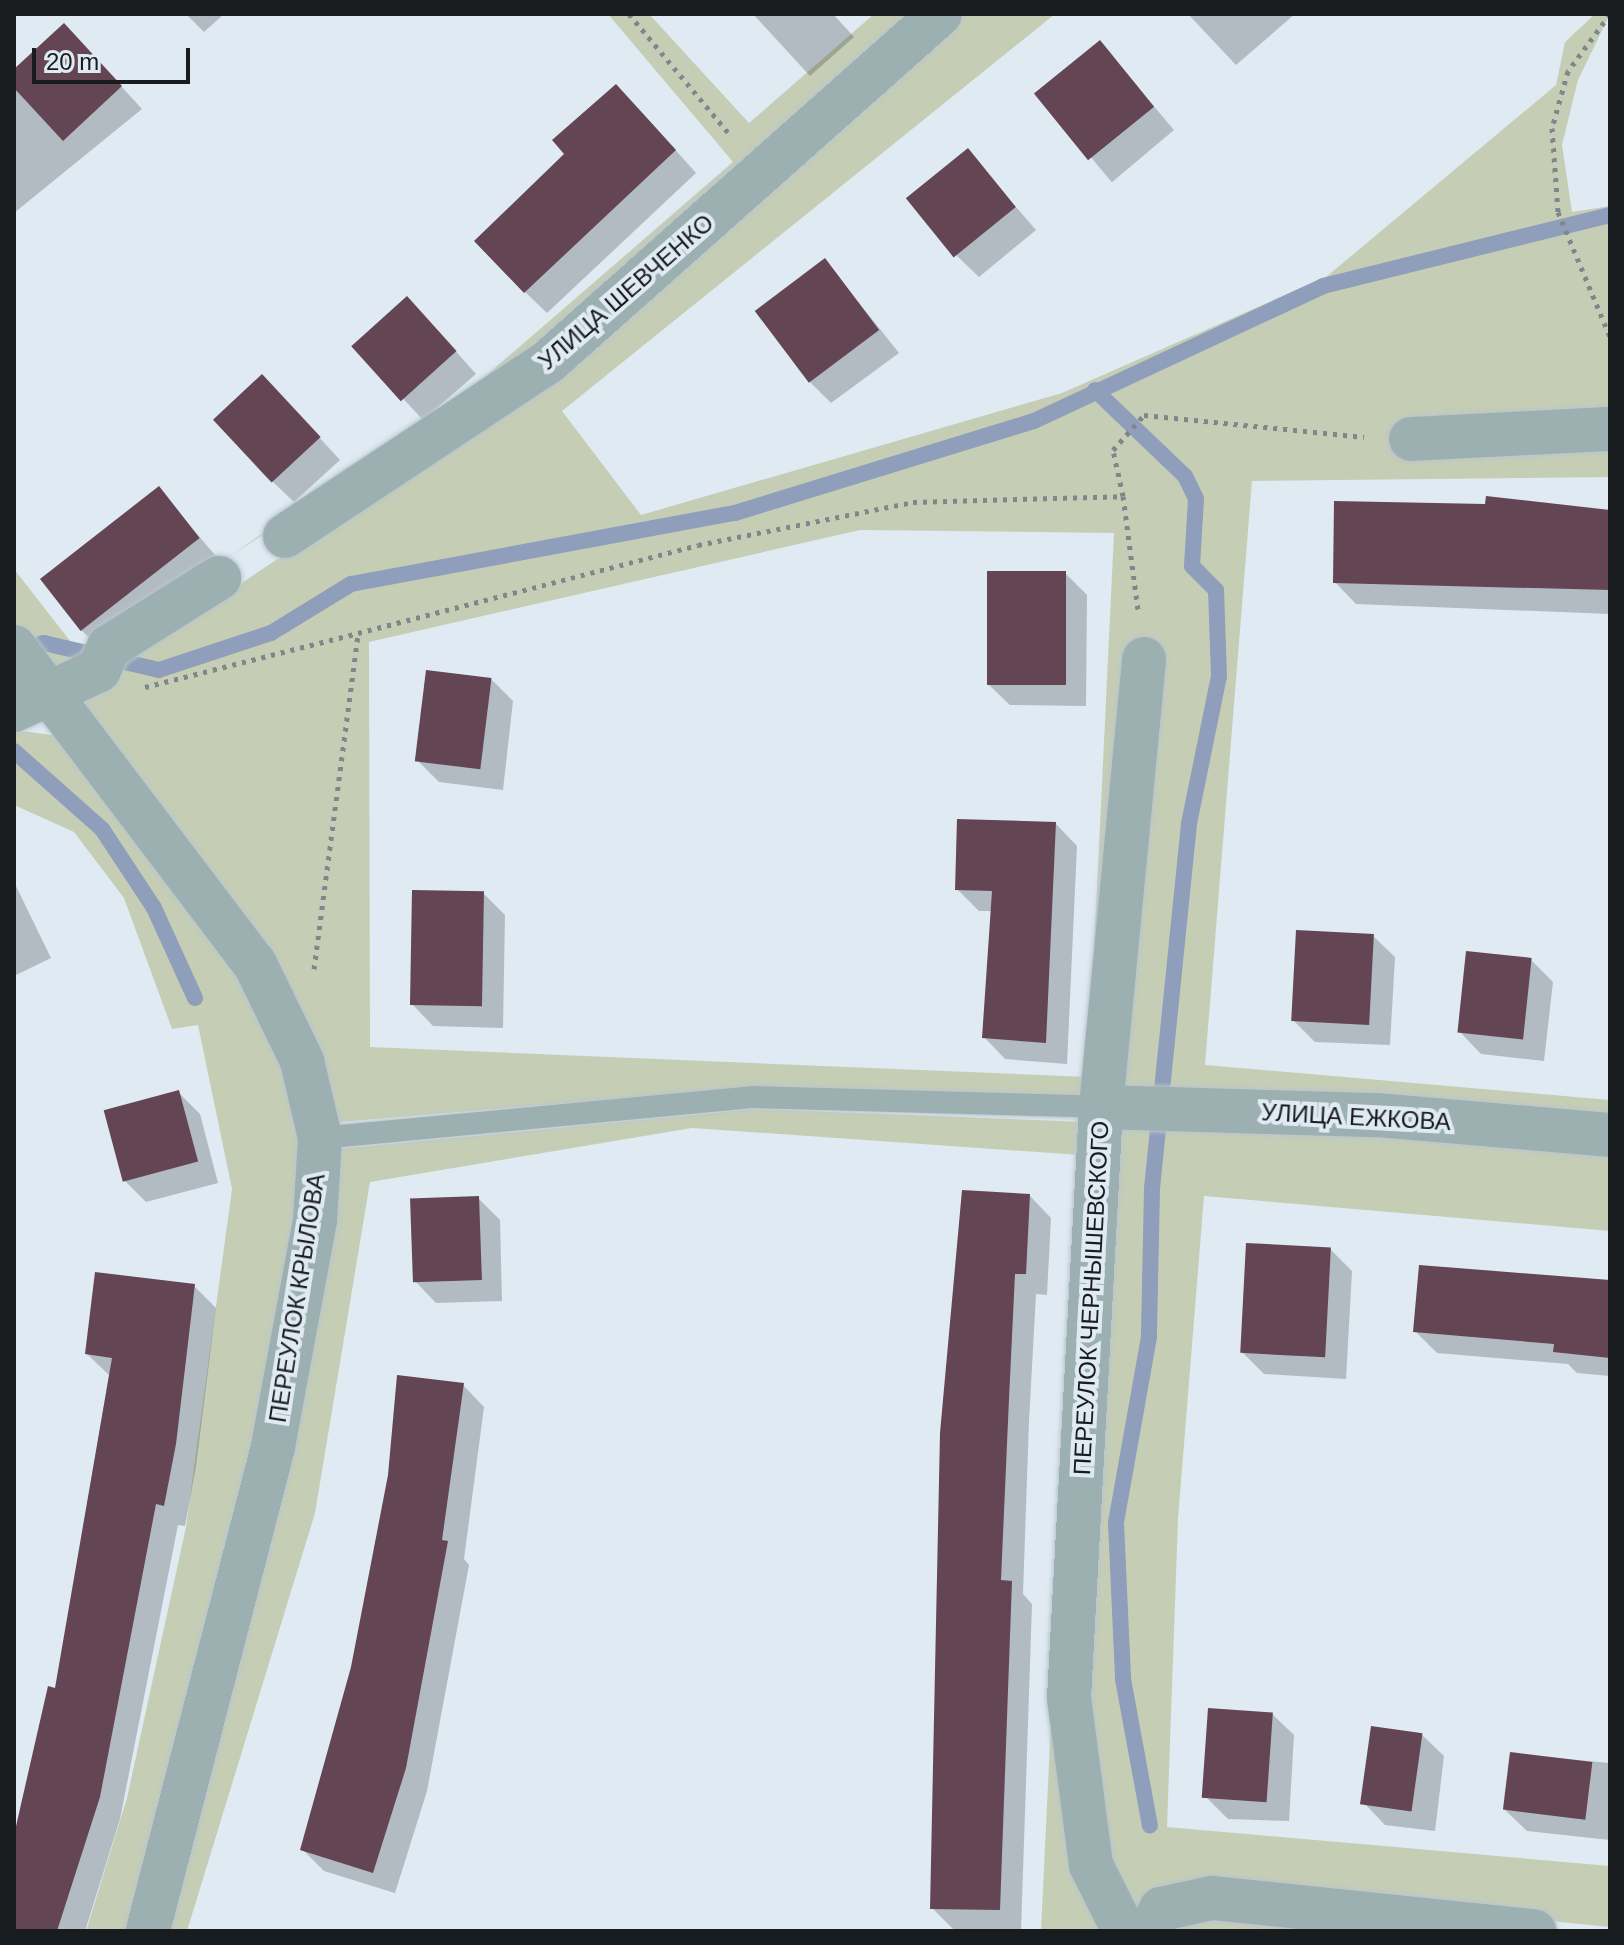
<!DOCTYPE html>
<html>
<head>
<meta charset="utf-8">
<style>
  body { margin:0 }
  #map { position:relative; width:1624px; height:1945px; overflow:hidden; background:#dfeaf3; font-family:Helvetica,sans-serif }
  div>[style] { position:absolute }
  .green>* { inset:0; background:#c5ceb5 }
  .shadow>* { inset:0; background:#0003; transform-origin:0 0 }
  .stream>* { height:16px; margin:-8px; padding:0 8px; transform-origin:8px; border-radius:8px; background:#8f9ebb }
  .building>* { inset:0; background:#644554; transform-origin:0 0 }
  .path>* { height:5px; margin-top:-2.5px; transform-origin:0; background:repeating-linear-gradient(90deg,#7f878d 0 4px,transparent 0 10px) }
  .roads { filter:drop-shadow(0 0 2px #bbc5cd) drop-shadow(0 0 2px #bbc5cd) }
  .lane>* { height:22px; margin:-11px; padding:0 11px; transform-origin:11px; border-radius:11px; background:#9cafb1 }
  .street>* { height:44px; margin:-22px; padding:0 22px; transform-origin:22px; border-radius:22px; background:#9cafb1 }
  span { translate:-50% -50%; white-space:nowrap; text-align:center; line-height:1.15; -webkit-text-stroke:8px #dfeaf3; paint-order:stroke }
  .street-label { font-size:24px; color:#181c1f }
  .frame { position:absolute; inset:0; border:16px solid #181c1f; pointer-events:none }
  .scale { position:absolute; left:32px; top:48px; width:158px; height:36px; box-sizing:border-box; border:4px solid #181c1f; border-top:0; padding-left:10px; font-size:24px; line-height:28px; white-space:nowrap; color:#181c1f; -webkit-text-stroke:6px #dfeaf3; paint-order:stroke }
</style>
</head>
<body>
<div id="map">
  <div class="green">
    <i style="clip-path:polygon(608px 14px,649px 14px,749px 123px,874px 14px,921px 14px,535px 355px,229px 557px,487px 375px,733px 162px)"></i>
    <i style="clip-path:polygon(960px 14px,1055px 14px,562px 411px,641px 515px,1062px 393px,1326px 277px,1556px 85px,1565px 42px,1595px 14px,1610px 14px,1578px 80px,1562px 145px,1572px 212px,1610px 206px,1610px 477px,1252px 481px,1205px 1065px,1610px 1100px,1610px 1124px,1116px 1096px,1089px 1056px,1114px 533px,860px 530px,369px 642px,370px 1047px,1088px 1077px,1087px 1096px,749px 1088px,339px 1122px,321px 1057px,84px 709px,94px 682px,549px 377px)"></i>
    <i style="clip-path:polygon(14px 569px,74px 646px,98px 648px,51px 671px,14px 626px)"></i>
    <i style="clip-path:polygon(14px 730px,60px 736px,240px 971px,286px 1064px,306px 1142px,280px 1334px,131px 1931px,86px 1931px,127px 1798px,186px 1527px,232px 1189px,198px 1025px,172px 1029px,124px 898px,74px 832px,14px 805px)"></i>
    <i style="clip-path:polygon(754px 1109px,1086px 1122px,1081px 1155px,692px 1128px,370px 1182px,315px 1513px,187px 1931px,163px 1931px,338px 1149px)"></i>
    <i style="clip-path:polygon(1117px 1115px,1610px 1148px,1610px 1231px,1204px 1196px,1178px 1519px,1167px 1827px,1610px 1866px,1610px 1927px,1208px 1886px,1138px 1930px,1105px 1864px,1084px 1697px)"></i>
    <i style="clip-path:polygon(1052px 1700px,1109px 1931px,1041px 1931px)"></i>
    <i style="clip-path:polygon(1209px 1914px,1378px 1931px,1168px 1931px)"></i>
  </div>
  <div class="shadow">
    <i style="clip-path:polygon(186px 14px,224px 14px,204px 32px)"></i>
    <i style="clip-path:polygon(753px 14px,833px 14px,854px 37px,810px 76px)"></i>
    <i style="clip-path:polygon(1188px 14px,1295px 14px,1236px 65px)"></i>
    <i style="left:1100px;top:42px;width:115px;height:81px;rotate:50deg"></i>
    <i style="clip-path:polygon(86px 48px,142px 109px,14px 213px,14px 70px)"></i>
    <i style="clip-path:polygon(638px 108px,696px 173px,547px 313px,525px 292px)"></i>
    <i style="clip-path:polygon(967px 151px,1036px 230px,979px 277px,957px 256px)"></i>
    <i style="clip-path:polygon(825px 260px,899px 353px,831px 403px,810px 382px)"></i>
    <i style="clip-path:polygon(428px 320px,476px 374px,423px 420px,354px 346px)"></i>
    <i style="clip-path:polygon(283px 398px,340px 460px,294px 502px,272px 481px)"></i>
    <i style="clip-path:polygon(158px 488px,220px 561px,103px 651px,81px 630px)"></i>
    <i style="clip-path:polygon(1488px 498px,1610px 512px,1610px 614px,1356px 604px,1335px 582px,1487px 506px)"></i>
    <i style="clip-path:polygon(1065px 573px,1087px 595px,1086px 706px,1010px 705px,988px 684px)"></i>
    <i style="clip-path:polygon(492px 680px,513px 701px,503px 790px,439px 782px,418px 761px)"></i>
    <i style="clip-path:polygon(1056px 824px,1077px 846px,1067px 1064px,1005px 1059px,984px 1037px,992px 911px,979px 911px,957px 889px)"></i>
    <i style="clip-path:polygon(14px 882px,51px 958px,14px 976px)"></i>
    <i style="clip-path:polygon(483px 893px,505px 915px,503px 1028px,433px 1026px,412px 1004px)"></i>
    <i style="clip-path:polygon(1373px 936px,1395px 957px,1390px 1045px,1315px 1042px,1293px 1020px)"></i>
    <i style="clip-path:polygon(1531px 960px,1553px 982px,1544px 1061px,1481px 1054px,1460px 1032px)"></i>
    <i style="clip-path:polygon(178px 1092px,200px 1114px,218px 1183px,146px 1202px,125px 1181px)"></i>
    <i style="clip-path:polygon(964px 1192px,1030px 1196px,1051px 1218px,1047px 1295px,1036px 1294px,1029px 1421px,1023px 1594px,1032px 1604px,1021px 1931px,954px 1930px,932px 1908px)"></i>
    <i style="clip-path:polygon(478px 1198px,500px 1220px,502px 1301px,436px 1303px,415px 1281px)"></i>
    <i style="clip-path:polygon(1330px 1249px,1352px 1271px,1346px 1379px,1264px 1374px,1242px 1352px)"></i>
    <i style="clip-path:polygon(1610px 1285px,1610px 1376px,1577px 1373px,1568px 1364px,1437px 1353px,1415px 1331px)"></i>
    <i style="clip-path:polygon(194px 1286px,216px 1308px,196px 1466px,185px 1526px,178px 1525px,120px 1819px,85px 1931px,14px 1931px,14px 1843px,56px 1690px,109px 1375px,87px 1354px)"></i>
    <i style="clip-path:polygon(463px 1385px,484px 1407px,464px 1559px,469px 1565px,427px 1791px,395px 1893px,324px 1871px,302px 1849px)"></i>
    <i style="clip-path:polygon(1272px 1714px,1294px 1735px,1289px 1821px,1228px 1819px,1206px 1797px)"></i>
    <i style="clip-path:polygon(1422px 1735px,1444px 1756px,1435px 1831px,1385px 1825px,1364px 1803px)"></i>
    <i style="clip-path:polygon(1512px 1754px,1610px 1763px,1610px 1840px,1527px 1831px,1505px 1810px)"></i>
  </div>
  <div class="stream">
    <i style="left:1095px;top:390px;width:124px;rotate:43.7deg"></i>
    <i style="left:1185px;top:476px;width:25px;rotate:64deg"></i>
    <i style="left:1196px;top:499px;width:67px;rotate:93.4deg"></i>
    <i style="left:1192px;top:566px;width:34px;rotate:45deg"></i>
    <i style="left:1216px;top:590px;width:86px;rotate:88deg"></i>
    <i style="left:1219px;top:676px;width:151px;rotate:101.5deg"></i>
    <i style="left:1189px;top:824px;width:367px;rotate:95.8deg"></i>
    <i style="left:1152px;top:1189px;width:148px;rotate:91.2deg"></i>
    <i style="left:1149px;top:1337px;width:189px;rotate:100.1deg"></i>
    <i style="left:1116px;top:1523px;width:156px;rotate:87.4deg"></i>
    <i style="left:1123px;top:1679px;width:149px;rotate:79.6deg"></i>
    <i style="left:19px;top:651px;width:26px;rotate:-18deg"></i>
    <i style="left:44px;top:643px;width:118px;rotate:13.2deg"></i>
    <i style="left:159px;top:670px;width:118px;rotate:-18.3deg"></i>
    <i style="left:271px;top:633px;width:94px;rotate:-31.5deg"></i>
    <i style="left:351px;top:584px;width:391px;rotate:-10.5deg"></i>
    <i style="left:735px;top:513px;width:313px;rotate:-17.1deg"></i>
    <i style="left:1034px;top:421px;width:319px;rotate:-25deg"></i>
    <i style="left:1323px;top:286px;width:296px;rotate:-13.9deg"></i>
    <i style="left:14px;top:751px;width:118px;rotate:41.6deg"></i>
    <i style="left:102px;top:829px;width:95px;rotate:56.6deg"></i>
    <i style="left:154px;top:908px;width:99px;rotate:65.5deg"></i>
  </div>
  <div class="building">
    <i style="clip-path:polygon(64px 23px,122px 86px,63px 141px,14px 88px,14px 69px)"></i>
    <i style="left:1100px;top:40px;width:86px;height:85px;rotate:51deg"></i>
    <i style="clip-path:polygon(616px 84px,676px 150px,524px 293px,474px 241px,564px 154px,552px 140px)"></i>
    <i style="left:968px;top:148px;width:76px;height:80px;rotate:51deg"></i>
    <i style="left:825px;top:258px;width:90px;height:88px;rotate:53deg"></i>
    <i style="left:407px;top:296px;width:74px;height:75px;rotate:48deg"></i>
    <i style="left:262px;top:374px;width:86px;height:67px;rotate:47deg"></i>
    <i style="left:159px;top:486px;width:66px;height:151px;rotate:52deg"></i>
    <i style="clip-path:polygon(1486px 496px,1610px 510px,1610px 590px,1333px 583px,1334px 501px,1485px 504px)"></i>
    <i style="left:987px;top:571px;width:79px;height:114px"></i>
    <i style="left:426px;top:670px;width:66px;height:92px;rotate:7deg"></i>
    <i style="clip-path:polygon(957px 819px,1056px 822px,1046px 1043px,982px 1038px,992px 891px,955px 890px)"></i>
    <i style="left:412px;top:890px;width:72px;height:115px;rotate:1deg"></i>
    <i style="left:1296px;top:930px;width:78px;height:91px;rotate:3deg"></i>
    <i style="left:1466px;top:951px;width:66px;height:82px;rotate:6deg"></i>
    <i style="left:179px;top:1090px;width:74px;height:78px;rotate:75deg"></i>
    <i style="clip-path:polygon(962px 1190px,1030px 1194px,1026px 1274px,1015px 1274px,1009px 1399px,1001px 1580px,1012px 1581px,1000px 1910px,930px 1909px,940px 1433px)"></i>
    <i style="left:479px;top:1196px;width:84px;height:69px;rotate:88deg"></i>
    <i style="left:1246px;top:1243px;width:85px;height:110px;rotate:3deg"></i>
    <i style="clip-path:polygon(1419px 1265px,1610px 1280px,1610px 1358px,1553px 1352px,1554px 1344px,1413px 1332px)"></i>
    <i style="clip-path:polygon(95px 1272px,195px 1284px,176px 1444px,164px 1506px,156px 1504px,100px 1797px,57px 1931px,14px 1931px,14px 1835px,48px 1686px,55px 1688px,112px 1358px,85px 1354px)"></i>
    <i style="clip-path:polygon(397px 1375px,464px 1383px,442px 1540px,448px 1541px,406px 1768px,373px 1873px,300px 1850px,351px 1667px,388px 1475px)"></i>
    <i style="left:1208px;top:1708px;width:65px;height:90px;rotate:4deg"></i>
    <i style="left:1371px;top:1726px;width:52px;height:79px;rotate:8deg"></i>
    <i style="left:1510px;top:1752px;width:83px;height:58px;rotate:7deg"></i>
  </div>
  <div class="path">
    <i style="left:629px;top:14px;width:159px;rotate:50.1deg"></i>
    <i style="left:1610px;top:14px;width:71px;rotate:126.4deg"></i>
    <i style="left:1568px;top:71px;width:59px;rotate:105.7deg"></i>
    <i style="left:1552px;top:128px;width:84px;rotate:85.9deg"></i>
    <i style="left:1558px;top:212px;width:135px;rotate:67.4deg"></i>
    <i style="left:1123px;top:496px;width:47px;rotate:-102.3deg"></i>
    <i style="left:1113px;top:450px;width:47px;rotate:-48.5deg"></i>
    <i style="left:1144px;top:415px;width:221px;rotate:5.7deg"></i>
    <i style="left:145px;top:687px;width:220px;rotate:-14.2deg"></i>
    <i style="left:314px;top:969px;width:339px;rotate:-82.5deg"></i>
    <i style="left:358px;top:633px;width:351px;rotate:-14.5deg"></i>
    <i style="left:698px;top:545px;width:219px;rotate:-11.3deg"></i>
    <i style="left:913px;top:502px;width:210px;rotate:-1.6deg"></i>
    <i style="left:1123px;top:496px;width:115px;rotate:82.5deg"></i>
  </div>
  <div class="roads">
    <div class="lane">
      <i style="left:320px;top:1138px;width:434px;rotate:-5.4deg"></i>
      <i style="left:752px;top:1097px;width:349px;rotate:1.6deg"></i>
    </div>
    <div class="street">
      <i style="left:1411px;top:439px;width:199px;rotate:-2.9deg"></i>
      <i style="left:285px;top:536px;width:315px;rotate:-33.5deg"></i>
      <i style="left:548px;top:362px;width:524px;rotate:-41.6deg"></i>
      <i style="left:14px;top:647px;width:398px;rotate:52.8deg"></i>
      <i style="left:255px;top:964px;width:108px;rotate:64.1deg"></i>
      <i style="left:302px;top:1061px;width:79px;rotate:76.8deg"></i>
      <i style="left:320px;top:1138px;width:82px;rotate:93.5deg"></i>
      <i style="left:315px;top:1220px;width:231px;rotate:100.5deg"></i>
      <i style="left:273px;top:1447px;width:500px;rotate:104.5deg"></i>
      <i style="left:14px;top:710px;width:94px;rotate:-25.2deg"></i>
      <i style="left:99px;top:670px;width:25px;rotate:-67deg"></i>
      <i style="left:109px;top:647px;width:130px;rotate:-32.1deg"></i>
      <i style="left:1101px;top:1107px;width:276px;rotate:1.7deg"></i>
      <i style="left:1377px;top:1115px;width:234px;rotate:4.9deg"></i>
      <i style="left:1124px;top:1931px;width:74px;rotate:-116.6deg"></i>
      <i style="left:1091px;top:1865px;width:168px;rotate:-97.5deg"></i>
      <i style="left:1069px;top:1698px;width:592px;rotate:-86.9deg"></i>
      <i style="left:1101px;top:1107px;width:450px;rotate:-84.5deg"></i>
      <i style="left:1150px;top:1931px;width:25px;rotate:-63deg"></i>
      <i style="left:1161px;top:1909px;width:52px;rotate:-12.2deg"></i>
      <i style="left:1212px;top:1898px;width:324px;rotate:5.9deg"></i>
    </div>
  </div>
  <div class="street-label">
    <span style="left:626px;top:292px;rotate:-41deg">УЛИЦА ШЕВЧЕНКО</span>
    <span style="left:1356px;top:1117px;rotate:3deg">УЛИЦА ЕЖКОВА</span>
    <span style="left:297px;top:1298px;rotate:-81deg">ПЕРЕУЛОК КРЫЛОВА</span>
    <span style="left:1091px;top:1298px;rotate:-87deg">ПЕРЕУЛОК ЧЕРНЫШЕВСКОГО</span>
  </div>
  <div class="frame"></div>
  <div class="scale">20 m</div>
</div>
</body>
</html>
